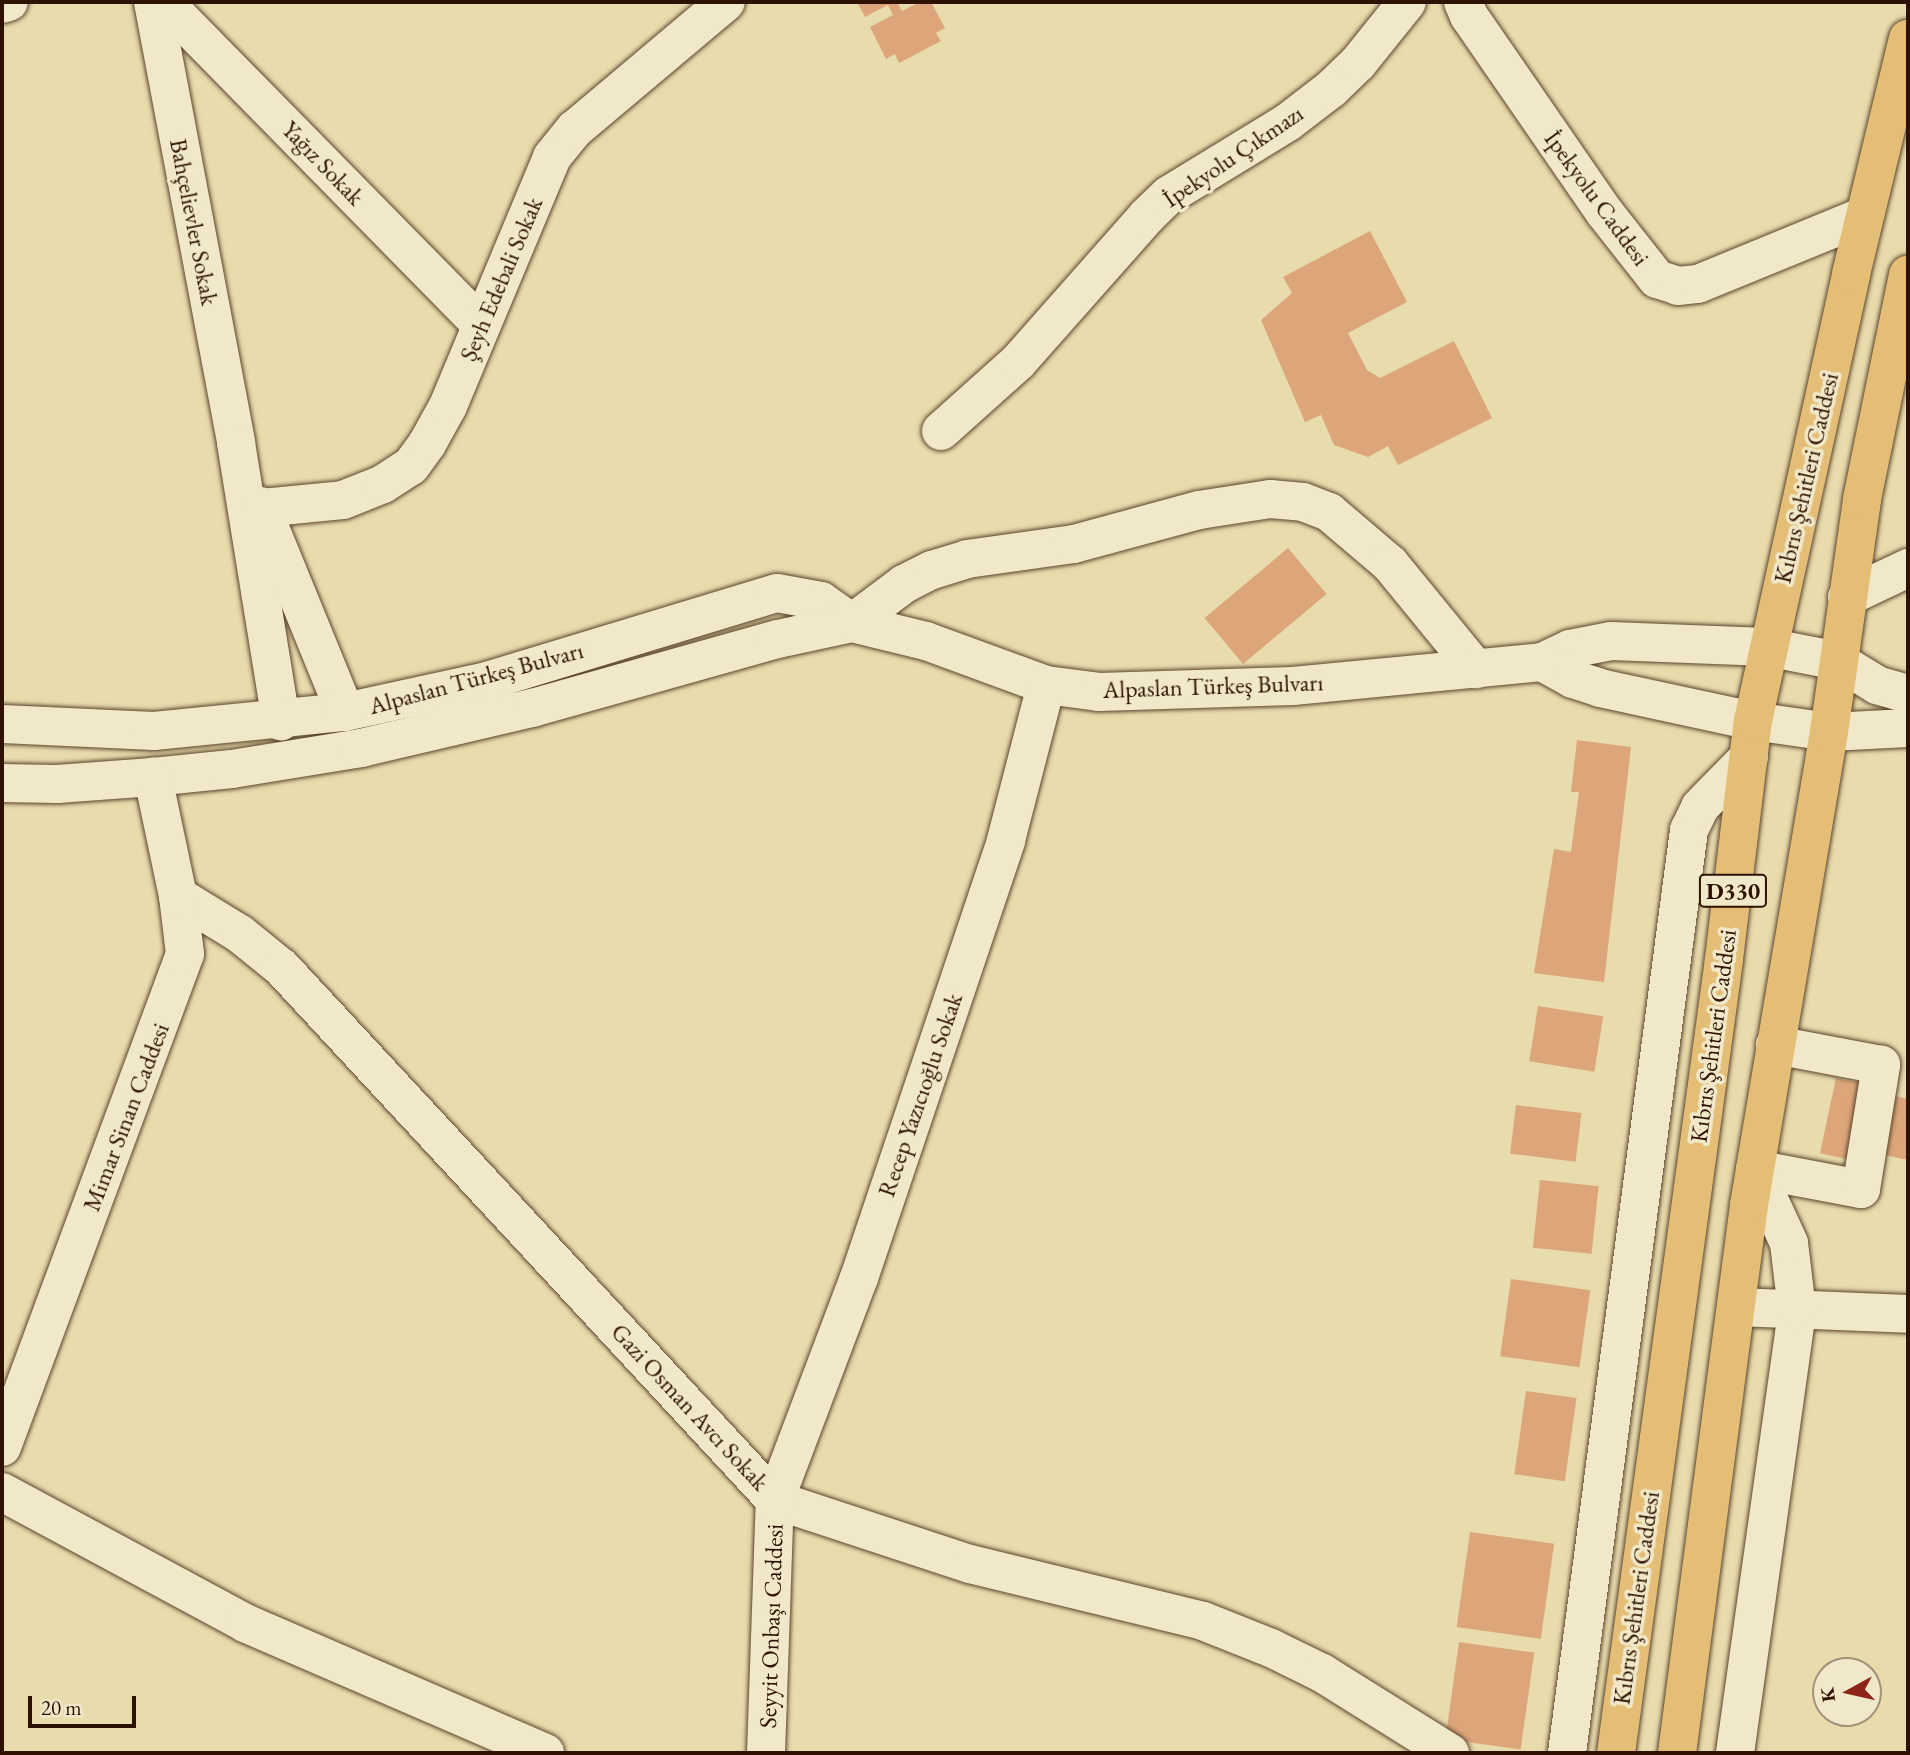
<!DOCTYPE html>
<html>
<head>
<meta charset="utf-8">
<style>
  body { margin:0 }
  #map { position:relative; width:1910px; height:1755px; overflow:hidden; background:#e8dbac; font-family:"EB Garamond",serif }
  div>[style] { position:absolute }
  .building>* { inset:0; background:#dca67a; transform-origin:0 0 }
  .roads { filter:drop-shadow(0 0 2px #5c442c) drop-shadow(0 0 2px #5c442c) }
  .minor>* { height:38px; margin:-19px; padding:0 19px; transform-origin:19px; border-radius:19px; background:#f0e8c9 }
  .highway>* { height:38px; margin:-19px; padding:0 19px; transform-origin:19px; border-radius:19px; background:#e4be76 }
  span { translate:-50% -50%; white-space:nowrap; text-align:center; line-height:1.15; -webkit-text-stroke:7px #f0e8c9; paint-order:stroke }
  .shield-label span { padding:2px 5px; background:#f0e8c9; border:2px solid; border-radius:5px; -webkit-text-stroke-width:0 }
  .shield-label { font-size:23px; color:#2e1101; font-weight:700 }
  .street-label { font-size:24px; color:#2e1101 }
  .frame { position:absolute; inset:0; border:4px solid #2e1101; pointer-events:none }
  .north { position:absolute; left:1812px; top:1657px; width:70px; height:70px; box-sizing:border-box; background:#f0e8c9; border:2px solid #a29279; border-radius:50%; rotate:262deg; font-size:19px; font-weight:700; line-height:28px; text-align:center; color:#2e1101 }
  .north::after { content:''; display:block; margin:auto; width:24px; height:32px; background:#8f2418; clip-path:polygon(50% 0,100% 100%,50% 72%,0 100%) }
  .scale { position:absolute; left:28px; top:1696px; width:108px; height:32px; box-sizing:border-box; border:4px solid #2e1101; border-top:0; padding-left:9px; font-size:21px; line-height:24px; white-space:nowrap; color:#2e1101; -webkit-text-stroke:5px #f0e8c9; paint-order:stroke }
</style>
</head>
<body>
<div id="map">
  <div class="building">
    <i style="clip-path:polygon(857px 2px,897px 2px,902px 11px,920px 2px,931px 2px,945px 28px,936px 33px,941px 41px,899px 63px,895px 54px,886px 59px,870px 27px,893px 15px,888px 5px,865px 17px)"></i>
    <i style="clip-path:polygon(1370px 231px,1407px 302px,1348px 333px,1367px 370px,1380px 378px,1454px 341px,1492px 418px,1398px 465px,1388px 446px,1368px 457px,1334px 445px,1321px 415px,1305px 422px,1261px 320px,1292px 293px,1283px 277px)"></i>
    <i style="left:1288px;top:548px;width:60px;height:109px;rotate:50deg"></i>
    <i style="clip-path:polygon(1577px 740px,1631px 747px,1604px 982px,1534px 973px,1554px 849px,1571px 852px,1579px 792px,1571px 792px)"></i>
    <i style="left:1538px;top:1006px;width:66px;height:56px;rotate:9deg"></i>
    <i style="left:1836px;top:1078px;width:39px;height:77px;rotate:12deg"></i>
    <i style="clip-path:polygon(1895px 1096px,1908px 1099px,1908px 1160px,1884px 1155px)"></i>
    <i style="left:1516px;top:1105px;width:66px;height:49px;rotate:7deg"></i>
    <i style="left:1540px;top:1180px;width:59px;height:68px;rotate:6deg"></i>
    <i style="left:1511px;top:1279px;width:80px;height:78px;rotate:8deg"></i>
    <i style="left:1526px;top:1391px;width:51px;height:84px;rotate:8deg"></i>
    <i style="left:1470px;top:1532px;width:85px;height:96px;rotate:8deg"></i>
    <i style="left:1459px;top:1642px;width:76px;height:98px;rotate:8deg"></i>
  </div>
  <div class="roads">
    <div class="minor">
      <i style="left:153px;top:2px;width:449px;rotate:79.3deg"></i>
      <i style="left:236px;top:443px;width:282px;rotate:80.8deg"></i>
      <i style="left:164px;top:2px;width:453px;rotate:45.5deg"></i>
      <i style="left:1463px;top:2px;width:15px;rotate:67deg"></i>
      <i style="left:1469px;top:16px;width:239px;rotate:55.4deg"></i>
      <i style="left:1605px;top:213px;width:84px;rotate:51.8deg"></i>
      <i style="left:1657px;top:279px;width:22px;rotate:18deg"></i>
      <i style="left:1678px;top:286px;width:20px;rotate:-6deg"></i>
      <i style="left:1698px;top:284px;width:179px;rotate:-22.3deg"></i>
      <i style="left:2px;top:4px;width:7px;rotate:-16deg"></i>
      <i style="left:941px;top:431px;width:103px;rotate:-41.9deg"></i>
      <i style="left:1018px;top:362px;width:195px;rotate:-48.5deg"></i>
      <i style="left:1147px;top:216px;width:30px;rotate:-44deg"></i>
      <i style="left:1169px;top:195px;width:140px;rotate:-31.5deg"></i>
      <i style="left:1288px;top:122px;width:54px;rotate:-37.5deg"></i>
      <i style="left:1331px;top:89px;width:37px;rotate:-44deg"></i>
      <i style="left:1358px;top:63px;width:78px;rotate:-51.2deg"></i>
      <i style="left:261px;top:506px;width:222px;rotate:67.8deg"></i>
      <i style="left:262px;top:508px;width:81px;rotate:-5.6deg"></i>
      <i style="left:343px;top:500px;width:43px;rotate:-21.8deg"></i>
      <i style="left:383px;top:484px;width:33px;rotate:-33deg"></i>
      <i style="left:411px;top:466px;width:27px;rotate:-54deg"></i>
      <i style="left:427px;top:444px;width:43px;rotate:-61.1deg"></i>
      <i style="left:448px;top:406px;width:270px;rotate:-67.3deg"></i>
      <i style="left:552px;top:157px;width:36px;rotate:-51deg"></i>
      <i style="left:575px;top:129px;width:197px;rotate:-40.1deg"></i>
      <i style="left:1847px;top:597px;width:68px;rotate:-25.4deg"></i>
      <i style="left:852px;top:623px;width:65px;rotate:-36.9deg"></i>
      <i style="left:904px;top:584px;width:31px;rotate:-27deg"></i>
      <i style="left:932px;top:570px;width:37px;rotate:-17deg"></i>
      <i style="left:967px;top:559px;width:108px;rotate:-8deg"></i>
      <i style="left:1074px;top:544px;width:130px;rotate:-15.2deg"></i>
      <i style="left:1199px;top:510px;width:72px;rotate:-8.8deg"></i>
      <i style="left:1270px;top:499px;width:33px;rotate:5deg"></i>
      <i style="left:1303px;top:502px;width:28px;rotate:21deg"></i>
      <i style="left:1329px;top:512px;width:80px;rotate:40.4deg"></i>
      <i style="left:1390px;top:564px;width:136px;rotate:50.7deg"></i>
      <i style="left:1908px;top:694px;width:32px;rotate:-164deg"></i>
      <i style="left:1877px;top:685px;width:46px;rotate:-148.4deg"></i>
      <i style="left:1838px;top:661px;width:72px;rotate:-168.8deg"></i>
      <i style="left:1767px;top:647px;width:156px;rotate:-177.8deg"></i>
      <i style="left:1611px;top:641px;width:42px;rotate:169deg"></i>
      <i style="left:1570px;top:649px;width:31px;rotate:155deg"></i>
      <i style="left:1542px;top:662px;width:35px;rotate:29deg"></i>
      <i style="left:1573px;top:679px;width:28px;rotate:18deg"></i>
      <i style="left:1600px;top:688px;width:157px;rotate:12.2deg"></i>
      <i style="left:1753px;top:721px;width:77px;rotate:8.2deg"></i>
      <i style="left:1829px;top:732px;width:79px;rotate:-2.9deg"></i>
      <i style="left:2px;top:724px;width:152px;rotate:2.6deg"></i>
      <i style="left:154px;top:731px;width:192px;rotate:-5.7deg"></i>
      <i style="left:345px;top:712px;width:145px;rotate:-12.3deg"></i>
      <i style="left:487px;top:681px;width:303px;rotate:-16.9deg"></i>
      <i style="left:777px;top:593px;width:45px;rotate:10.3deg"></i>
      <i style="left:821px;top:601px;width:38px;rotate:35deg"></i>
      <i style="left:2px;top:783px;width:55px;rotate:1deg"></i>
      <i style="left:57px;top:784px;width:96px;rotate:-4.2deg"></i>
      <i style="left:153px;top:777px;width:79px;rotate:-5.8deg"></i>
      <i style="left:232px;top:769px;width:131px;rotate:-9.2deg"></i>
      <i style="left:361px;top:748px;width:176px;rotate:-13.2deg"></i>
      <i style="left:532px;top:708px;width:255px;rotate:-15.7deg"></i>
      <i style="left:778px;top:639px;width:76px;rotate:-12.2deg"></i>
      <i style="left:852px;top:623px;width:76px;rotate:13.7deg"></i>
      <i style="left:926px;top:641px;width:128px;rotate:20.1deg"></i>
      <i style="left:1046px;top:685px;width:53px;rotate:7.5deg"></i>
      <i style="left:1099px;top:692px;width:194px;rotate:-1.8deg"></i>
      <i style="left:1293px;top:686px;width:250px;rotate:-5.5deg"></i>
      <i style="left:178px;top:896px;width:73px;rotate:31.5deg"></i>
      <i style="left:240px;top:934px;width:54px;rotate:39deg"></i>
      <i style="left:282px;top:968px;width:725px;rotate:47.18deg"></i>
      <i style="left:775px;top:1500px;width:205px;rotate:18.2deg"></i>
      <i style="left:970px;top:1564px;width:240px;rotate:13.7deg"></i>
      <i style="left:1203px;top:1621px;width:73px;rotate:21.7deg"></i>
      <i style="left:1271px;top:1648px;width:57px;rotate:26.1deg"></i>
      <i style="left:1322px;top:1673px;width:151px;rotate:32deg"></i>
      <i style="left:1755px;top:1169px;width:108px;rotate:10.7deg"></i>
      <i style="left:1861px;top:1189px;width:126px;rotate:-80.8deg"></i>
      <i style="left:1881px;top:1065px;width:108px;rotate:-169.3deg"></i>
      <i style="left:1737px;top:1307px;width:171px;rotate:2.3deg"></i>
      <i style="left:2px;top:1447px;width:526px;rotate:-69.64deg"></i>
      <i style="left:185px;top:954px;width:58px;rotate:-96.9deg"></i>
      <i style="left:178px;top:896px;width:122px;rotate:-101.9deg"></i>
      <i style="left:2px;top:1492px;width:276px;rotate:28.3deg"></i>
      <i style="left:245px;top:1623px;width:327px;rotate:23.4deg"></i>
      <i style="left:766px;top:1753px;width:253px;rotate:-88deg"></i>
      <i style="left:775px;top:1500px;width:237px;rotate:-69.3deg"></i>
      <i style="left:859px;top:1278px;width:462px;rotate:-71.4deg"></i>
      <i style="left:1006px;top:840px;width:160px;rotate:-75.5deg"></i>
      <i style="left:1567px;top:1753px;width:931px;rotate:-82.47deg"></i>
      <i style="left:1689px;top:830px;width:25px;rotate:-64deg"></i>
      <i style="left:1700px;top:807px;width:70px;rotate:-45.6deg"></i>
      <i style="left:1735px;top:1753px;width:447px;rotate:-82deg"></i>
      <i style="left:1797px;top:1310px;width:67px;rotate:-96.8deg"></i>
      <i style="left:1789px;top:1243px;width:81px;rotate:-114.7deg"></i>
    </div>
    <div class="highway">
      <i style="left:1616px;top:1753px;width:801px;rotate:-82.25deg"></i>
      <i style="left:1724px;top:959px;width:240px;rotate:-83.1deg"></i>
      <i style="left:1753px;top:721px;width:458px;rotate:-77.6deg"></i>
      <i style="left:1851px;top:274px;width:242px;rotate:-76.4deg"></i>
      <i style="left:1677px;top:1753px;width:553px;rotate:-82.51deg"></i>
      <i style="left:1749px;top:1205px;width:480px;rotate:-80.4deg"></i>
      <i style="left:1829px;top:732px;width:235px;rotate:-81.9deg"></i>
      <i style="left:1862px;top:499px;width:229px;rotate:-78.4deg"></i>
    </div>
  </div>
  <div class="shield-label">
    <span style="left:1733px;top:891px">D330</span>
  </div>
  <div class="street-label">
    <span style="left:1233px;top:156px;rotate:-34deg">İpekyolu Çıkmazı</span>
    <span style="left:323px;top:163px;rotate:46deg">Yağız Sokak</span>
    <span style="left:1597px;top:198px;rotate:54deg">İpekyolu Caddesi</span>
    <span style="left:194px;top:222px;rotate:79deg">Bahçelievler Sokak</span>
    <span style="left:501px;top:279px;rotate:-67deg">Şeyh Edebali Sokak</span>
    <span style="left:1806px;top:478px;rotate:-77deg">Kıbrıs Şehitleri Caddesi</span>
    <span style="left:476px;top:678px;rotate:-15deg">Alpaslan Türkeş Bulvarı</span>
    <span style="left:1213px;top:686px;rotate:-2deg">Alpaslan Türkeş Bulvarı</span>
    <span style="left:1713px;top:1036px;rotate:-82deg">Kıbrıs Şehitleri Caddesi</span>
    <span style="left:920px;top:1095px;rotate:-71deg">Recep Yazıcıoğlu Sokak</span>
    <span style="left:126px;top:1117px;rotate:-69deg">Mimar Sinan Caddesi</span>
    <span style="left:690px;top:1407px;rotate:47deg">Gazi Osman Avcı Sokak</span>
    <span style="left:1636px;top:1598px;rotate:-82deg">Kıbrıs Şehitleri Caddesi</span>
    <span style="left:771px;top:1626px;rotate:-88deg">Seyyit Onbaşı Caddesi</span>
  </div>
  <div class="frame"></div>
  <div class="north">K</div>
  <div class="scale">20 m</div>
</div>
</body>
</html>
